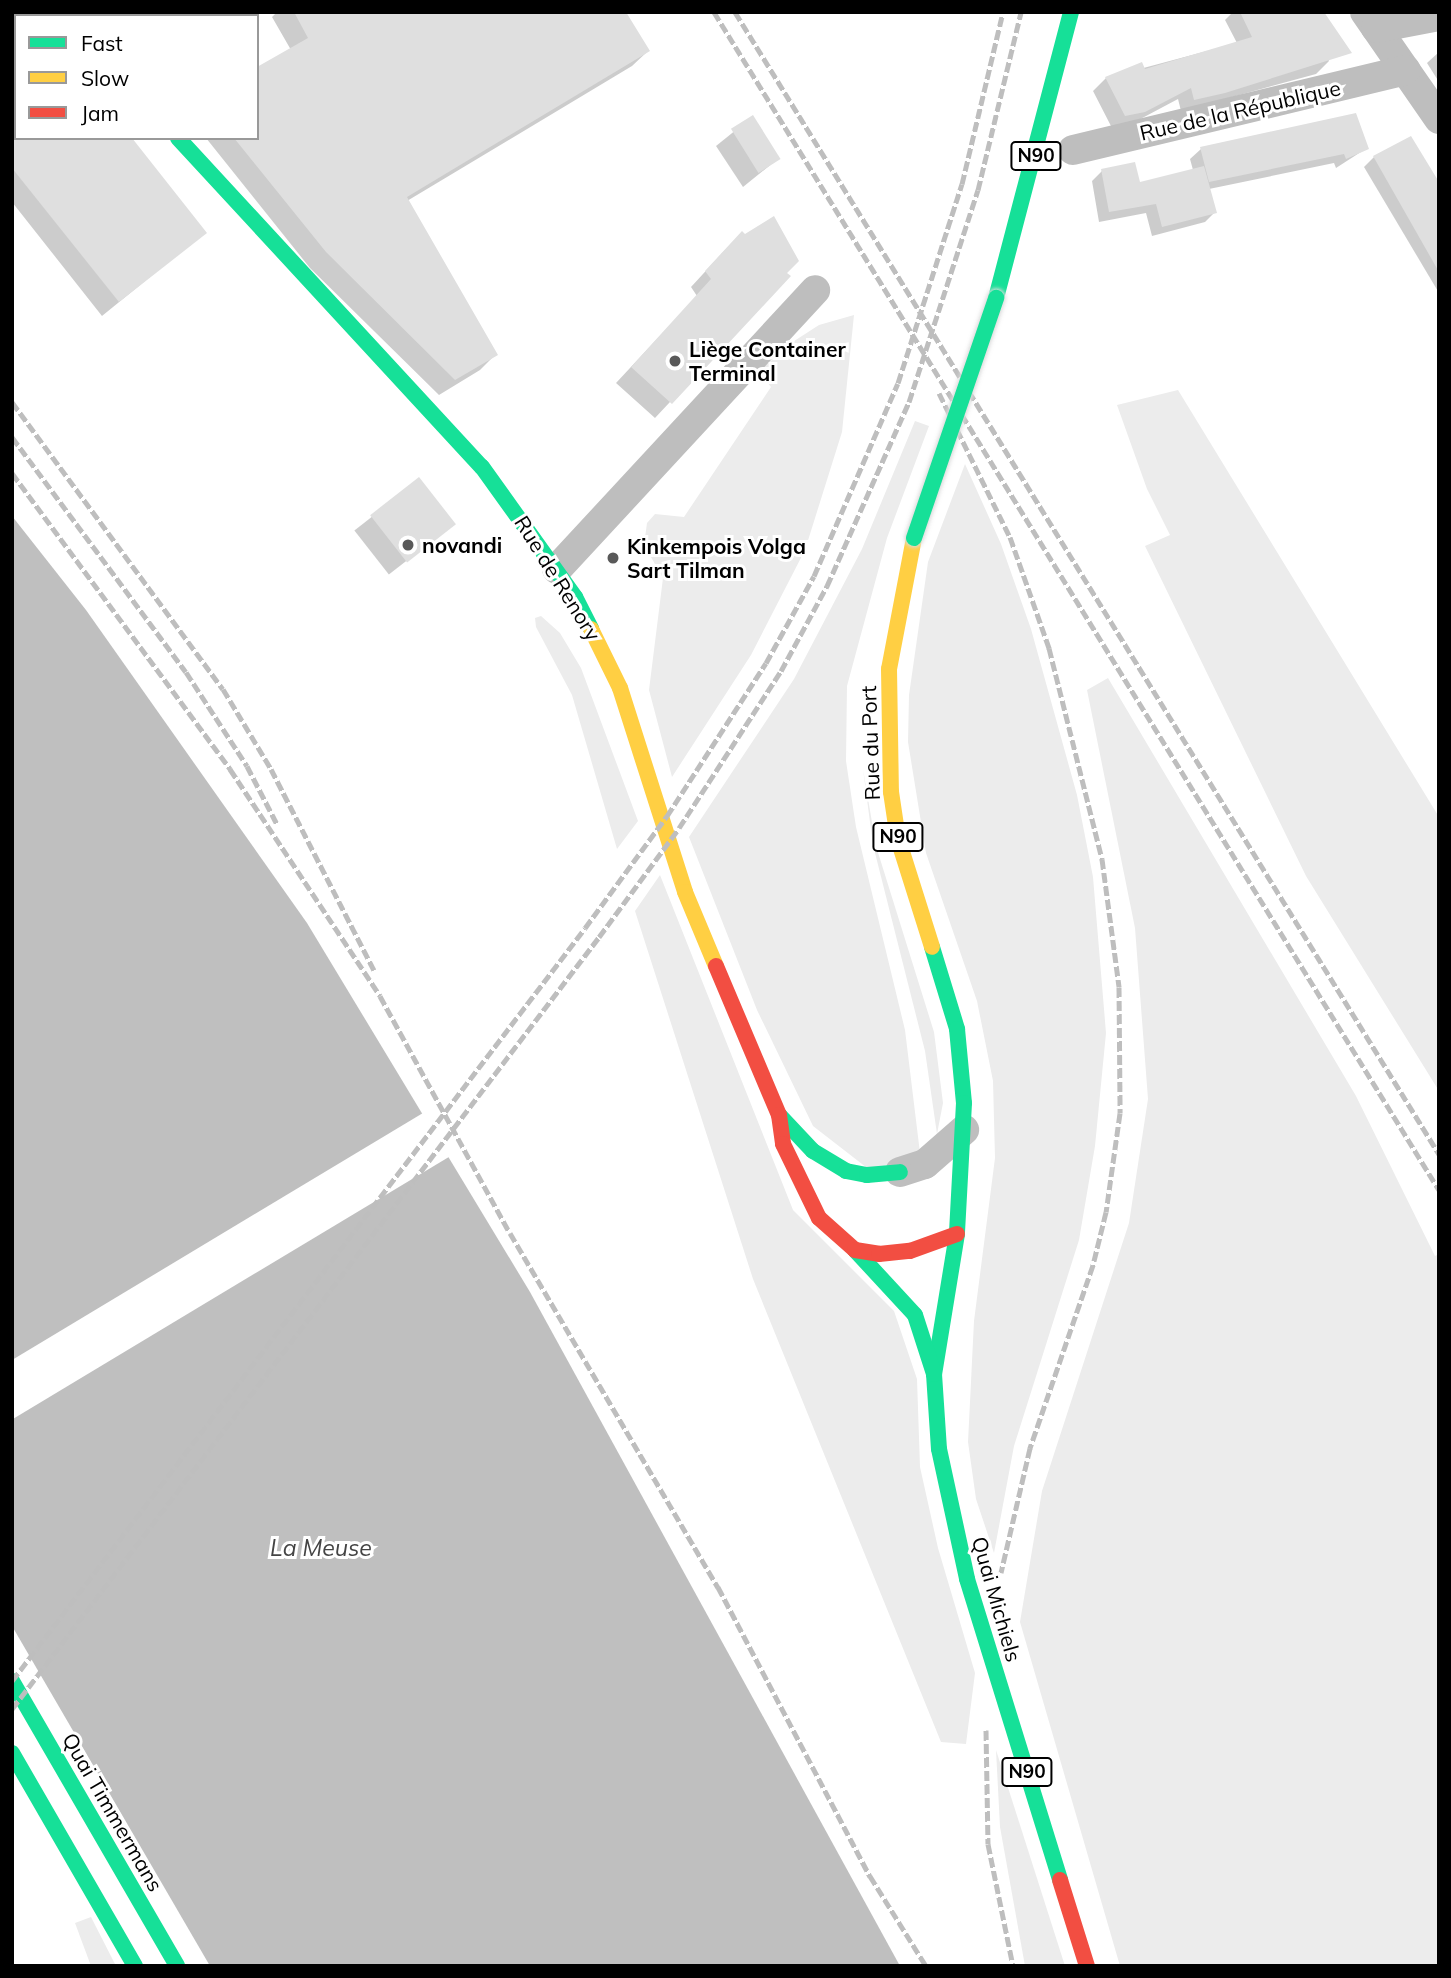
<!DOCTYPE html>
<html>
<head>
<meta charset="utf-8">
<style>
  body { margin:0 }
  #map { position:relative; width:1451px; height:1978px; overflow:hidden; background:#fff; font-family:Mulish,sans-serif }
  div>[style] { position:absolute }
  .green>* { inset:0; background:#ececec }
  .water>* { inset:0; background:#bfbfbf }
  .pier>* { inset:0; background:#fff; transform-origin:0 0 }
  .shadow>* { inset:0; background:#0003; transform-origin:0 0 }
  .building>* { inset:0; background:#dfdfdf; transform-origin:0 0 }
  .street>* { height:30px; margin:-15px; padding:0 15px; transform-origin:15px; border-radius:15px; background:#bebebe }
  .fast>* { height:16px; margin:-8px; padding:0 8px; transform-origin:8px; border-radius:8px; background:#16e098 }
  .slow>* { height:16px; margin:-8px; padding:0 8px; transform-origin:8px; border-radius:8px; background:#ffcf43 }
  .jam>* { height:16px; margin:-8px; padding:0 8px; transform-origin:8px; border-radius:8px; background:#f24e42 }
  .rail>* { height:5px; margin-top:-2.5px; transform-origin:0; background:repeating-linear-gradient(90deg,#bebebe 0 10px,transparent 0 13.5px) }
  .bridges { filter:drop-shadow(0 0 2px #dbdbdb) drop-shadow(0 0 2px #dbdbdb) }
  .fast-bridge>* { height:16px; margin:-8px; padding:0 8px; transform-origin:8px; border-radius:8px; background:#16e098 }
  .dots>* { width:19px; height:19px; translate:-50% -50%; box-sizing:border-box; border:4px solid #fff; border-radius:50% }
  span { translate:-50% -50%; white-space:nowrap; text-align:center; line-height:1.15; -webkit-text-stroke:6px #fff; paint-order:stroke }
  .shield-label span { padding:2px 5px; background:#fff; border:2px solid; border-radius:5px; -webkit-text-stroke-width:0 }
  .shield-label { font-size:19px; color:#000; font-weight:700 }
  .street-label { font-size:21px; color:#000 }
  .poi-label { font-size:21px; color:#000; font-weight:700 }
  .left { translate:0 -50%; text-align:left }
  .water-label { font-size:23px; color:#444; font-style:italic }
  .frame { position:absolute; inset:0; border:14px solid #000; pointer-events:none }
  .legend { position:absolute; left:14px; top:14px; width:245px; height:126px; box-sizing:border-box; background:#fff; border:2px solid #999; margin:0; padding:9px 12px; list-style:none; font-size:21px; color:#000 }
  .legend li { display:flex; align-items:center; gap:14px; height:35px }
  .legend b { width:35px; border:2px solid #999 }
</style>
</head>
<body>
<div id="map">
  <div class="green">
    <i style="clip-path:polygon(854px 315px,842px 432px,805px 550px,751px 655px,672px 777px,649px 690px,663px 578px,644px 545px,647px 523px,655px 514px,684px 517px,771px 387px,759px 372px,788px 345px,819px 325px)"></i>
    <i style="clip-path:polygon(1178px 390px,1439px 817px,1439px 1091px,1306px 876px,1145px 546px,1170px 535px,1147px 489px,1117px 405px)"></i>
    <i style="clip-path:polygon(915px 421px,929px 426px,887px 538px,847px 686px,846px 761px,856px 827px,905px 1030px,920px 1153px,871px 1171px,813px 1126px,757px 1010px,689px 837px,794px 679px,862px 549px)"></i>
    <i style="clip-path:polygon(965px 464px,1001px 544px,1031px 629px,1077px 795px,1093px 877px,1106px 1033px,1095px 1146px,1079px 1240px,1014px 1446px,994px 1553px,976px 1499px,968px 1442px,974px 1321px,995px 1158px,993px 1081px,977px 1001px,926px 853px,908px 742px,909px 695px,928px 562px)"></i>
    <i style="clip-path:polygon(541px 616px,560px 633px,581px 668px,638px 821px,617px 849px,572px 695px,536px 627px,535px 618px)"></i>
    <i style="clip-path:polygon(1108px 678px,1356px 1096px,1435px 1256px,1439px 1254px,1439px 1966px,1120px 1966px,1020px 1622px,1042px 1491px,1129px 1223px,1148px 1099px,1135px 928px,1087px 690px)"></i>
    <i style="clip-path:polygon(863px 769px,876px 846px,934px 1032px,943px 1103px,937px 1134px,925px 1051px,873px 845px)"></i>
    <i style="clip-path:polygon(660px 875px,793px 1210px,894px 1311px,917px 1379px,920px 1467px,938px 1548px,975px 1673px,966px 1744px,941px 1742px,753px 1279px,635px 911px)"></i>
    <i style="clip-path:polygon(996px 1750px,1065px 1966px,1025px 1966px,1000px 1827px)"></i>
    <i style="clip-path:polygon(91px 1917px,116px 1966px,91px 1966px,75px 1923px)"></i>
  </div>
  <div class="water">
    <i style="clip-path:polygon(12px 516px,86px 610px,307px 923px,530px 1292px,900px 1966px,210px 1966px,12px 1626px)"></i>
  </div>
  <div class="pier">
    <i style="left:423px;top:1113px;width:51px;height:669px;rotate:59deg"></i>
  </div>
  <div class="shadow">
    <i style="clip-path:polygon(12px 12px,33px 16px,16px 16px,16px 138px,204px 233px,102px 316px,12px 202px)"></i>
    <i style="clip-path:polygon(277px 12px,625px 12px,648px 51px,632px 66px,407px 201px,496px 354px,480px 370px,439px 395px,310px 268px,206px 138px,257px 138px,291px 50px,272px 17px)"></i>
    <i style="clip-path:polygon(1233px 12px,1312px 12px,1329px 61px,1316px 74px,1181px 111px,1178px 99px,1131px 124px,1112px 128px,1093px 91px,1106px 78px,1237px 43px,1225px 20px)"></i>
    <i style="clip-path:polygon(1439px 52px,1439px 82px,1427px 63px)"></i>
    <i style="clip-path:polygon(752px 117px,779px 158px,743px 187px,716px 146px)"></i>
    <i style="clip-path:polygon(1367px 148px,1336px 168px,1334px 163px,1209px 189px,1215px 212px,1205px 222px,1152px 236px,1146px 213px,1099px 222px,1092px 181px,1102px 171px,1139px 184px,1193px 170px,1190px 159px,1201px 149px)"></i>
    <i style="clip-path:polygon(1374px 157px,1439px 186px,1439px 293px,1364px 167px)"></i>
    <i style="clip-path:polygon(726px 249px,788px 276px,655px 418px,616px 383px,697px 296px,691px 287px)"></i>
    <i style="left:419px;top:480px;width:56px;height:82px;rotate:52deg"></i>
  </div>
  <div class="building">
    <i style="clip-path:polygon(294px 12px,626px 12px,650px 51px,407px 197px,498px 355px,455px 380px,326px 252px,234px 138px,257px 138px,257px 67px,308px 38px)"></i>
    <i style="clip-path:polygon(1240px 12px,1324px 12px,1352px 53px,1225px 93px,1194px 100px,1191px 88px,1145px 112px,1125px 116px,1105px 77px,1142px 62px,1145px 69px,1252px 37px)"></i>
    <i style="clip-path:polygon(1356px 113px,1369px 149px,1346px 159px,1344px 154px,1209px 182px,1200px 147px)"></i>
    <i style="left:753px;top:115px;width:52px;height:26px;rotate:58deg"></i>
    <i style="clip-path:polygon(1411px 136px,1439px 182px,1439px 272px,1373px 156px)"></i>
    <i style="clip-path:polygon(12px 138px,132px 138px,207px 233px,119px 302px,12px 168px)"></i>
    <i style="clip-path:polygon(1135px 162px,1140px 182px,1204px 166px,1217px 213px,1162px 227px,1156px 204px,1109px 212px,1101px 169px)"></i>
    <i style="clip-path:polygon(774px 216px,799px 261px,787px 273px,791px 276px,672px 404px,631px 367px,711px 279px,705px 271px,742px 231px,745px 234px)"></i>
    <i style="left:419px;top:477px;width:60px;height:62px;rotate:52deg"></i>
  </div>
  <div class="street">
    <i style="left:1365px;top:12px;width:130px;rotate:55.3deg"></i>
    <i style="left:1376px;top:28px;width:64px;rotate:-10.8deg"></i>
    <i style="left:1073px;top:150px;width:342px;rotate:-13.5deg"></i>
    <i style="left:557px;top:569px;width:380px;rotate:-47.2deg"></i>
    <i style="left:900px;top:1172px;width:26px;rotate:-18deg"></i>
    <i style="left:925px;top:1164px;width:52px;rotate:-41.1deg"></i>
  </div>
  <div class="fast">
    <i style="left:81px;top:12px;width:5px;rotate:53deg"></i>
    <i style="left:178px;top:138px;width:448px;rotate:47.3deg"></i>
    <i style="left:482px;top:467px;width:160px;rotate:54.4deg"></i>
    <i style="left:575px;top:597px;width:36px;rotate:63deg"></i>
    <i style="left:996px;top:298px;width:296px;rotate:-75.3deg"></i>
    <i style="left:932px;top:947px;width:86px;rotate:73deg"></i>
    <i style="left:957px;top:1029px;width:74px;rotate:84.6deg"></i>
    <i style="left:964px;top:1103px;width:131px;rotate:93.1deg"></i>
    <i style="left:957px;top:1234px;width:142px;rotate:99.3deg"></i>
    <i style="left:934px;top:1374px;width:75px;rotate:86.2deg"></i>
    <i style="left:939px;top:1449px;width:133px;rotate:77.8deg"></i>
    <i style="left:967px;top:1579px;width:315px;rotate:72.8deg"></i>
    <i style="left:780px;top:1116px;width:48px;rotate:46.7deg"></i>
    <i style="left:813px;top:1151px;width:39px;rotate:31deg"></i>
    <i style="left:846px;top:1171px;width:21px;rotate:11deg"></i>
    <i style="left:867px;top:1175px;width:33px;rotate:-5deg"></i>
    <i style="left:855px;top:1250px;width:88px;rotate:47.3deg"></i>
    <i style="left:915px;top:1315px;width:62px;rotate:72.1deg"></i>
    <i style="left:12px;top:1681px;width:329px;rotate:59.9deg"></i>
    <i style="left:12px;top:1753px;width:246px;rotate:60deg"></i>
  </div>
  <div class="slow">
    <i style="left:914px;top:538px;width:133px;rotate:100.8deg"></i>
    <i style="left:889px;top:669px;width:123px;rotate:89.1deg"></i>
    <i style="left:891px;top:792px;width:48px;rotate:81.5deg"></i>
    <i style="left:898px;top:839px;width:113px;rotate:72.5deg"></i>
    <i style="left:591px;top:629px;width:66px;rotate:63.8deg"></i>
    <i style="left:620px;top:688px;width:214px;rotate:72.3deg"></i>
    <i style="left:685px;top:892px;width:80px;rotate:67.3deg"></i>
  </div>
  <div class="jam">
    <i style="left:716px;top:966px;width:162px;rotate:67.1deg"></i>
    <i style="left:779px;top:1115px;width:29px;rotate:82deg"></i>
    <i style="left:783px;top:1144px;width:82px;rotate:64.1deg"></i>
    <i style="left:819px;top:1218px;width:48px;rotate:41.6deg"></i>
    <i style="left:855px;top:1250px;width:24px;rotate:9deg"></i>
    <i style="left:879px;top:1254px;width:31px;rotate:-6deg"></i>
    <i style="left:910px;top:1251px;width:50px;rotate:-19.9deg"></i>
    <i style="left:1060px;top:1880px;width:90px;rotate:72.6deg"></i>
  </div>
  <div class="rail">
    <i style="left:714px;top:12px;width:1383px;rotate:58.39deg"></i>
    <i style="left:735px;top:12px;width:1342px;rotate:58.35deg"></i>
    <i style="left:939px;top:393px;width:161px;rotate:63.8deg"></i>
    <i style="left:1010px;top:537px;width:118px;rotate:70.6deg"></i>
    <i style="left:1049px;top:648px;width:218px;rotate:75.9deg"></i>
    <i style="left:1102px;top:859px;width:129px;rotate:82.4deg"></i>
    <i style="left:1119px;top:987px;width:126px;rotate:89.5deg"></i>
    <i style="left:1120px;top:1113px;width:100px;rotate:98deg"></i>
    <i style="left:1106px;top:1212px;width:55px;rotate:103.8deg"></i>
    <i style="left:1093px;top:1265px;width:194px;rotate:109deg"></i>
    <i style="left:1030px;top:1448px;width:128px;rotate:103.1deg"></i>
    <i style="left:12px;top:402px;width:356px;rotate:53.7deg"></i>
    <i style="left:223px;top:689px;width:93px;rotate:59deg"></i>
    <i style="left:271px;top:769px;width:226px;rotate:62.9deg"></i>
    <i style="left:12px;top:437px;width:292px;rotate:53.5deg"></i>
    <i style="left:186px;top:672px;width:112px;rotate:57deg"></i>
    <i style="left:247px;top:766px;width:65px;rotate:62.7deg"></i>
    <i style="left:12px;top:473px;width:368px;rotate:53.6deg"></i>
    <i style="left:230px;top:769px;width:272px;rotate:56.5deg"></i>
    <i style="left:380px;top:996px;width:270px;rotate:61.3deg"></i>
    <i style="left:510px;top:1233px;width:411px;rotate:59.6deg"></i>
    <i style="left:718px;top:1587px;width:327px;rotate:62.3deg"></i>
    <i style="left:870px;top:1876px;width:106px;rotate:58.1deg"></i>
    <i style="left:12px;top:1681px;width:946px;rotate:-52.73deg"></i>
    <i style="left:585px;top:928px;width:139px;rotate:-53.8deg"></i>
    <i style="left:667px;top:816px;width:182px;rotate:-57.1deg"></i>
    <i style="left:766px;top:663px;width:99px;rotate:-61.1deg"></i>
    <i style="left:814px;top:576px;width:210px;rotate:-66.5deg"></i>
    <i style="left:898px;top:383px;width:209px;rotate:-72.2deg"></i>
    <i style="left:962px;top:184px;width:177px;rotate:-76.6deg"></i>
    <i style="left:12px;top:1709px;width:970px;rotate:-52.75deg"></i>
    <i style="left:599px;top:937px;width:135px;rotate:-53.7deg"></i>
    <i style="left:679px;top:828px;width:187px;rotate:-57deg"></i>
    <i style="left:781px;top:671px;width:97px;rotate:-61.6deg"></i>
    <i style="left:827px;top:586px;width:201px;rotate:-66deg"></i>
    <i style="left:909px;top:402px;width:223px;rotate:-72deg"></i>
    <i style="left:978px;top:190px;width:183px;rotate:-76.4deg"></i>
    <i style="left:986px;top:1730px;width:114px;rotate:89deg"></i>
    <i style="left:988px;top:1844px;width:125px;rotate:78.4deg"></i>
  </div>
  <div class="bridges">
    <div class="fast-bridge">
      <i style="left:914px;top:538px;width:254px;rotate:-71.1deg"></i>
    </div>
  </div>
  <div class="dots">
    <i style="left:675px;top:361px;background:#595959"></i>
    <i style="left:408px;top:545px;background:#595959"></i>
    <i style="left:613px;top:558px;background:#595959"></i>
  </div>
  <div class="shield-label">
    <span style="left:1036px;top:156px">N90</span>
    <span style="left:898px;top:837px">N90</span>
    <span style="left:1027px;top:1772px">N90</span>
  </div>
  <div class="street-label">
    <span style="left:1240px;top:110px;rotate:-13deg">Rue de la République</span>
    <span style="left:558px;top:578px;rotate:58deg">Rue de Renory</span>
    <span style="left:870px;top:743px;rotate:-92deg">Rue du Port</span>
    <span style="left:997px;top:1599px;rotate:74deg">Quai Michiels</span>
    <span style="left:113px;top:1812px;rotate:60deg">Quai Timmermans</span>
  </div>
  <div class="poi-label">
    <span class="left" style="left:689px;top:361px">Liège Container<br>Terminal</span>
    <span class="left" style="left:422px;top:545px">novandi</span>
    <span class="left" style="left:627px;top:558px">Kinkempois Volga<br>Sart Tilman</span>
  </div>
  <div class="water-label">
    <span style="left:321px;top:1548px">La Meuse</span>
  </div>
  <div class="frame"></div>
  <ul class="legend">
  <li><b style="height:9px;background:#16e098"></b>Fast</li>
  <li><b style="height:9px;background:#ffcf43"></b>Slow</li>
  <li><b style="height:9px;background:#f24e42"></b>Jam</li>
  </ul>
</div>
</body>
</html>
